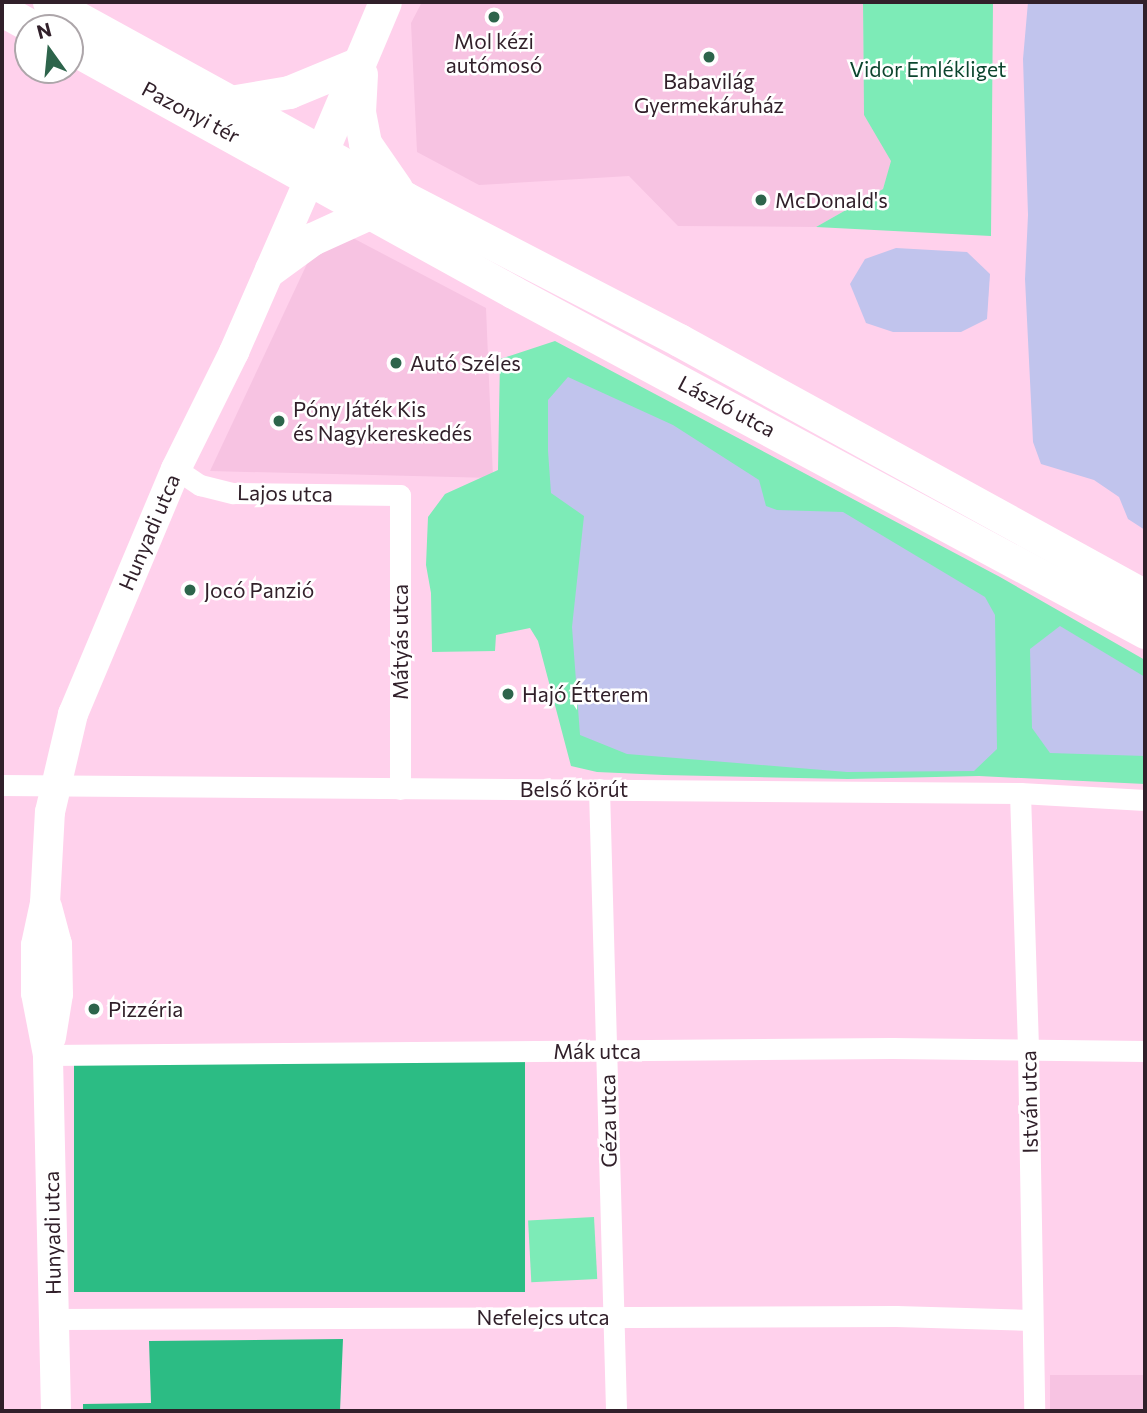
<!DOCTYPE html>
<html>
<head>
<meta charset="utf-8">
<style>
  body { margin:0 }
  #map { position:relative; width:1147px; height:1413px; overflow:hidden; background:#ffd1ec; font-family:Commissioner,sans-serif }
  div>[style] { position:absolute }
  .built>* { inset:0; background:#f7c3e2; transform-origin:0 0 }
  .green>* { inset:0; background:#7debb7; transform-origin:0 0 }
  .forest>* { inset:0; background:#2cbc84; transform-origin:0 0 }
  .water>* { inset:0; background:#c1c4ed }
  .street>* { height:21px; margin:-10.5px; padding:0 10.5px; transform-origin:10.5px; border-radius:10.5px; background:#fff }
  .secondary>* { height:30px; margin:-15px; padding:0 15px; transform-origin:15px; border-radius:15px; background:#fff }
  .primary>* { height:33px; margin:-16.5px; padding:0 16.5px; transform-origin:16.5px; border-radius:16.5px; background:#fff }
  .dots>* { width:19px; height:19px; translate:-50% -50%; box-sizing:border-box; border:4px solid #fff; border-radius:50% }
  span { translate:-50% -50%; white-space:nowrap; text-align:center; line-height:1.15; -webkit-text-stroke:5px #fff; paint-order:stroke }
  .poi-label { font-size:21px; color:#31202a }
  .left { translate:0 -50%; text-align:left }
  .park-label { font-size:21px; color:#0c452e }
  .street-label { font-size:21px; color:#31202a }
  .frame { position:absolute; inset:0; border:4px solid #31202a; pointer-events:none }
  .north { position:absolute; left:14px; top:14px; width:70px; height:70px; box-sizing:border-box; background:#fff; border:2px solid #ada6aa; border-radius:50%; rotate:345deg; font-size:19px; font-weight:700; line-height:28px; text-align:center; color:#31202a }
  .north::after { content:''; display:block; margin:auto; width:24px; height:32px; background:#2d644b; clip-path:polygon(50% 0,100% 100%,50% 72%,0 100%) }
</style>
</head>
<body>
<div id="map">
  <div class="built">
    <i style="clip-path:polygon(422px 2px,863px 2px,864px 115px,892px 161px,883px 189px,816px 227px,678px 226px,629px 176px,479px 185px,417px 152px,411px 23px)"></i>
    <i style="clip-path:polygon(349px 236px,486px 308px,493px 478px,210px 471px,313px 251px)"></i>
    <i style="left:1050px;top:1375px;width:95px;height:36px"></i>
  </div>
  <div class="green">
    <i style="clip-path:polygon(863px 2px,993px 2px,991px 236px,816px 227px,883px 189px,891px 161px,864px 115px)"></i>
    <i style="clip-path:polygon(555px 341px,1000px 577px,1145px 660px,1145px 784px,979px 776px,848px 779px,664px 775px,597px 772px,571px 766px,538px 641px,530px 628px,496px 635px,495px 651px,432px 652px,431px 593px,426px 565px,428px 517px,445px 494px,498px 470px,500px 359px)"></i>
    <i style="left:594px;top:1217px;width:62px;height:66px;rotate:87deg"></i>
  </div>
  <div class="forest">
    <i style="left:74px;top:1060px;width:451px;height:232px"></i>
    <i style="clip-path:polygon(343px 1339px,340px 1411px,83px 1411px,83px 1404px,151px 1403px,149px 1341px)"></i>
  </div>
  <div class="water">
    <i style="clip-path:polygon(1028px 2px,1145px 2px,1145px 530px,1128px 519px,1119px 497px,1094px 480px,1041px 464px,1033px 442px,1025px 279px,1028px 215px,1023px 59px)"></i>
    <i style="clip-path:polygon(896px 248px,967px 252px,990px 274px,987px 319px,961px 332px,893px 332px,866px 323px,850px 284px,865px 259px)"></i>
    <i style="clip-path:polygon(568px 377px,673px 425px,759px 480px,766px 506px,777px 510px,843px 512px,985px 597px,995px 615px,997px 749px,974px 771px,847px 772px,627px 754px,580px 735px,572px 627px,584px 516px,551px 493px,548px 451px,548px 400px)"></i>
    <i style="clip-path:polygon(1060px 626px,1145px 677px,1145px 756px,1050px 753px,1032px 728px,1030px 649px)"></i>
  </div>
  <div class="street">
    <i style="left:176px;top:469px;width:29px;rotate:34deg"></i>
    <i style="left:200px;top:485px;width:34px;rotate:14deg"></i>
    <i style="left:233px;top:493px;width:167px;rotate:0.7deg"></i>
    <i style="left:400px;top:495px;width:294px;rotate:90deg"></i>
    <i style="left:2px;top:785px;width:1018px;rotate:0.45deg"></i>
    <i style="left:1020px;top:793px;width:125px;rotate:3.2deg"></i>
    <i style="left:599px;top:789px;width:622px;rotate:88.43deg"></i>
    <i style="left:1020px;top:793px;width:258px;rotate:88.2deg"></i>
    <i style="left:1028px;top:1051px;width:360px;rotate:89deg"></i>
    <i style="left:48px;top:1055px;width:844px;rotate:-0.48deg"></i>
    <i style="left:892px;top:1048px;width:253px;rotate:0.7deg"></i>
    <i style="left:54px;top:1319px;width:842px;rotate:-0.2deg"></i>
    <i style="left:896px;top:1316px;width:136px;rotate:1.7deg"></i>
  </div>
  <div class="secondary">
    <i style="left:47px;top:907px;width:38px;rotate:75deg"></i>
    <i style="left:57px;top:944px;width:50px;rotate:88.9deg"></i>
    <i style="left:58px;top:994px;width:44px;rotate:99.2deg"></i>
    <i style="left:56px;top:1411px;width:356px;rotate:-91.3deg"></i>
    <i style="left:48px;top:1055px;width:63px;rotate:-101deg"></i>
    <i style="left:36px;top:993px;width:48px;rotate:-90deg"></i>
    <i style="left:36px;top:945px;width:43px;rotate:-77.9deg"></i>
    <i style="left:45px;top:903px;width:91px;rotate:-86.9deg"></i>
    <i style="left:50px;top:812px;width:101px;rotate:-76.8deg"></i>
    <i style="left:73px;top:714px;width:266px;rotate:-67.2deg"></i>
    <i style="left:176px;top:469px;width:131px;rotate:-63.6deg"></i>
    <i style="left:234px;top:352px;width:190px;rotate:-66.4deg"></i>
  </div>
  <div class="primary">
    <i style="left:49px;top:2px;width:406px;rotate:28.8deg"></i>
    <i style="left:405px;top:198px;width:309px;rotate:27.4deg"></i>
    <i style="left:679px;top:340px;width:532px;rotate:28.78deg"></i>
    <i style="left:2px;top:10px;width:38px;rotate:29deg"></i>
    <i style="left:70px;top:47px;width:506px;rotate:28.94deg"></i>
    <i style="left:513px;top:292px;width:718px;rotate:28.28deg"></i>
    <i style="left:361px;top:74px;width:38px;rotate:93deg"></i>
    <i style="left:359px;top:112px;width:32px;rotate:79deg"></i>
    <i style="left:365px;top:143px;width:55px;rotate:55.4deg"></i>
    <i style="left:230px;top:102px;width:60px;rotate:-9.6deg"></i>
    <i style="left:289px;top:92px;width:76px;rotate:-22.5deg"></i>
    <i style="left:314px;top:170px;width:182px;rotate:-67.1deg"></i>
    <i style="left:271px;top:269px;width:51px;rotate:-36.2deg"></i>
    <i style="left:312px;top:239px;width:63px;rotate:-24.5deg"></i>
  </div>
  <div class="dots">
    <i style="left:494px;top:17px;background:#2d644b"></i>
    <i style="left:709px;top:57px;background:#2d644b"></i>
    <i style="left:761px;top:200px;background:#2d644b"></i>
    <i style="left:396px;top:363px;background:#2d644b"></i>
    <i style="left:279px;top:421px;background:#2d644b"></i>
    <i style="left:190px;top:590px;background:#2d644b"></i>
    <i style="left:508px;top:694px;background:#2d644b"></i>
    <i style="left:94px;top:1009px;background:#2d644b"></i>
  </div>
  <div class="poi-label">
    <span style="left:494px;top:53px">Mol kézi<br>autómosó</span>
    <span style="left:709px;top:93px">Babavilág<br>Gyermekáruház</span>
    <span class="left" style="left:775px;top:200px">McDonald's</span>
    <span class="left" style="left:410px;top:363px">Autó Széles</span>
    <span class="left" style="left:293px;top:421px">Póny Játék Kis<br>és Nagykereskedés</span>
    <span class="left" style="left:204px;top:590px">Jocó Panzió</span>
    <span class="left" style="left:522px;top:694px">Hajó Étterem</span>
    <span class="left" style="left:108px;top:1009px">Pizzéria</span>
  </div>
  <div class="park-label">
    <span style="left:928px;top:69px">Vidor Emlékliget</span>
  </div>
  <div class="street-label">
    <span style="left:191px;top:112px;rotate:28deg">Pazonyi tér</span>
    <span style="left:727px;top:406px;rotate:28deg">László utca</span>
    <span style="left:285px;top:493px;rotate:1deg">Lajos utca</span>
    <span style="left:149px;top:532px;rotate:-67deg">Hunyadi utca</span>
    <span style="left:400px;top:642px;rotate:-90deg">Mátyás utca</span>
    <span style="left:574px;top:789px">Belső körút</span>
    <span style="left:597px;top:1051px">Mák utca</span>
    <span style="left:1029px;top:1102px;rotate:-91deg">István utca</span>
    <span style="left:608px;top:1121px;rotate:-91deg">Géza utca</span>
    <span style="left:52px;top:1233px;rotate:-91deg">Hunyadi utca</span>
    <span style="left:543px;top:1317px">Nefelejcs utca</span>
  </div>
  <div class="frame"></div>
  <div class="north">N</div>
</div>
</body>
</html>
